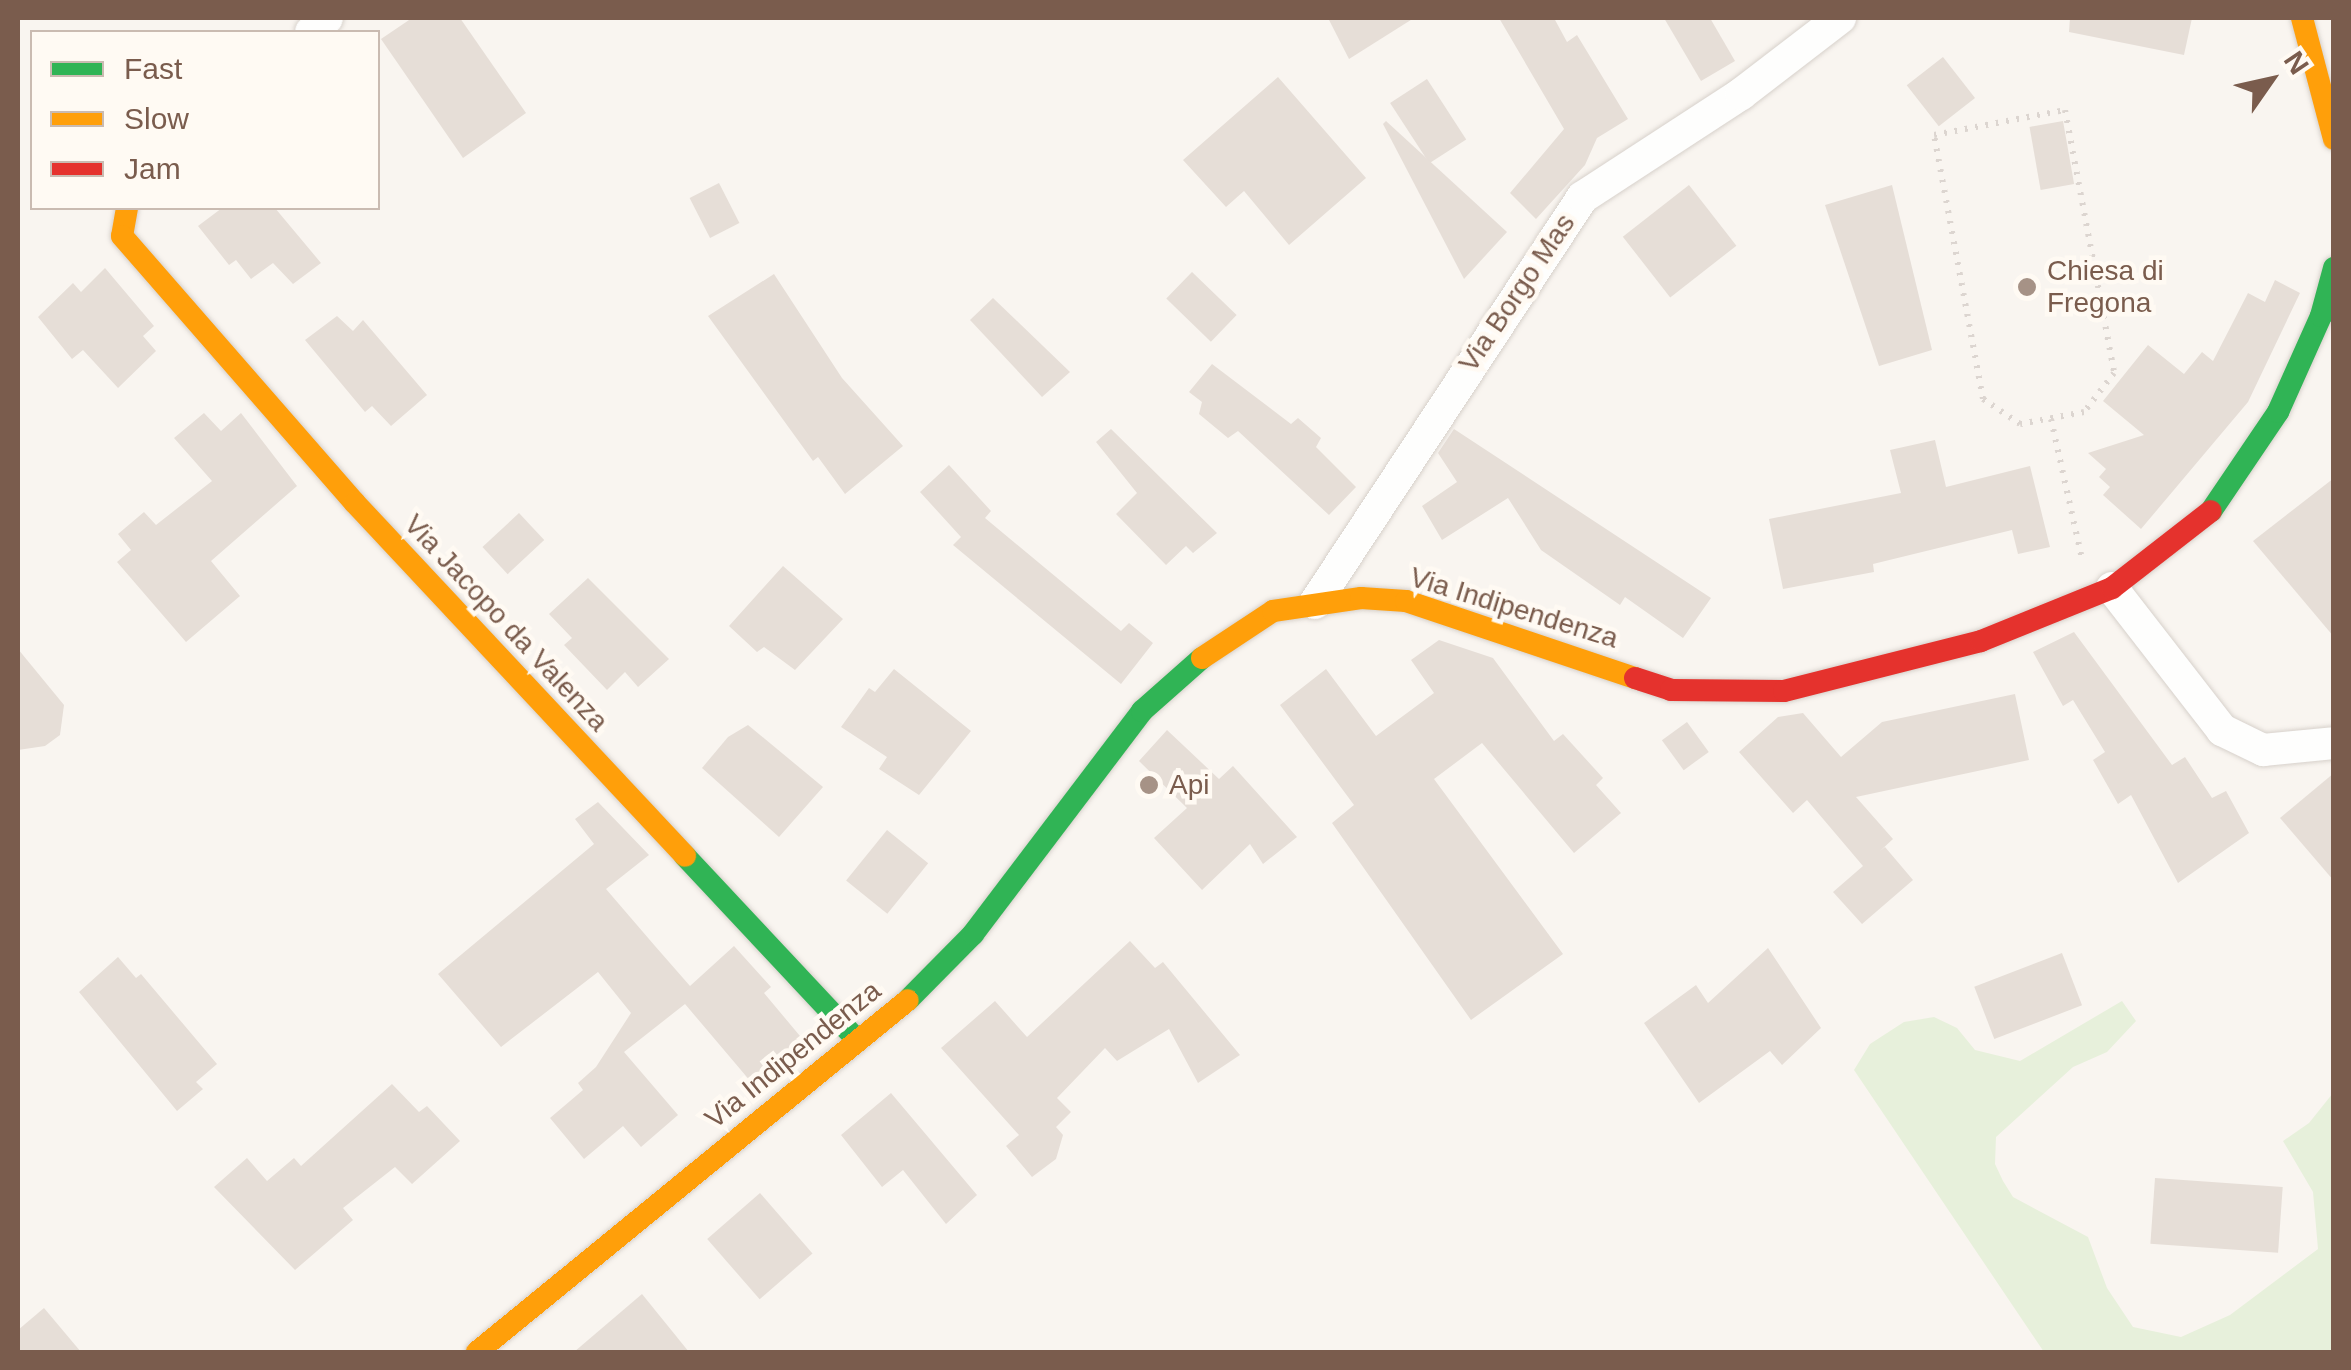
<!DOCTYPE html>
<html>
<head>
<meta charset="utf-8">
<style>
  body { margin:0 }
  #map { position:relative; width:2351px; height:1370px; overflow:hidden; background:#f9f5f0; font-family:Arial,sans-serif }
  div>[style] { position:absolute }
  .green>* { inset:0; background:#e7f0db }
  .building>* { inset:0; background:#e6ded7; transform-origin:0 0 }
  .path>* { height:6px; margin-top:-3px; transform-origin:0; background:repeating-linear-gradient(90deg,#dcd5d0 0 2.5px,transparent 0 10.5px) }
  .roads { filter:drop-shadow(0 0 2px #d7d1cb) drop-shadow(0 0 2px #d7d1cb) }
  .street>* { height:32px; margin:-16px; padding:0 16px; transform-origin:16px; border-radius:16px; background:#fefefd }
  .fast>* { height:22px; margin:-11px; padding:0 11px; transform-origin:11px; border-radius:11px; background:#30b455 }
  .slow>* { height:22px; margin:-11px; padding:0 11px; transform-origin:11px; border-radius:11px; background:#ff9f0a }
  .jam>* { height:22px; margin:-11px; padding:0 11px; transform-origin:11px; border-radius:11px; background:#e5322d }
  .dots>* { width:28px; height:28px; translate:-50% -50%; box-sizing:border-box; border:5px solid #fffaf3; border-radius:50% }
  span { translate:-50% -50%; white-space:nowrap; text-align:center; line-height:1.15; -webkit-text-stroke:9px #fffaf3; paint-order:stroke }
  .poi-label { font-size:28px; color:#7a5c4d }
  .left { translate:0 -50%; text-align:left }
  .street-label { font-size:28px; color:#7a5c4d }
  .frame { position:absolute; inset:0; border:20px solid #7a5c4d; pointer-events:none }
  .legend { position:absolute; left:30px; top:30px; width:350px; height:180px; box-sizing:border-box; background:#fffaf3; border:2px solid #cabbb1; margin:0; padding:12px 18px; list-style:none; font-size:30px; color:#7a5c4d }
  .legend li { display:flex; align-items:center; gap:20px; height:50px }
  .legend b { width:50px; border:2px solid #cabbb1 }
  .north { position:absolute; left:2221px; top:30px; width:100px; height:100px; -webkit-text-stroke:8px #fffaf3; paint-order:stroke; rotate:56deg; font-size:28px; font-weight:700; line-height:40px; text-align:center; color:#7a5c4d }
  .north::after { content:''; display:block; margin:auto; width:35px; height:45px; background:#7a5c4d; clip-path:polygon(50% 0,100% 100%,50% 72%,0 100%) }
</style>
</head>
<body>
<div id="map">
  <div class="green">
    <i style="clip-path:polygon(2122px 1001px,2136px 1021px,2107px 1052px,2073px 1067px,1996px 1137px,1995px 1164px,2003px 1181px,2013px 1197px,2088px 1237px,2107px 1288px,2133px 1327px,2181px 1337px,2230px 1315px,2318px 1249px,2313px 1192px,2283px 1141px,2309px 1123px,2333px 1093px,2333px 1352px,2044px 1352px,1854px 1070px,1870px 1044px,1904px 1022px,1934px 1017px,1957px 1028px,1975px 1050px,2020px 1061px)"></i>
  </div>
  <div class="building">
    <i style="clip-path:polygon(412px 18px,460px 18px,526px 113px,463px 158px,381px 39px)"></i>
    <i style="clip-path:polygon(1328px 18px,1414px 18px,1349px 59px)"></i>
    <i style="clip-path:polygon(1499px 18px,1554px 18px,1567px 42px,1577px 35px,1628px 119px,1597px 138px,1585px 165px,1536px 219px,1510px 193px,1564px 129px)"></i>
    <i style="clip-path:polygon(1664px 18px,1710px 18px,1735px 61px,1701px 81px)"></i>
    <i style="clip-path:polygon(2070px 18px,2192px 18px,2184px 55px,2069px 32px)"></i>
    <i style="left:1943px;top:57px;width:52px;height:46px;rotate:52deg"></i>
    <i style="clip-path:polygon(1278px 77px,1366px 178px,1289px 245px,1244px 191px,1226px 207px,1183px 160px)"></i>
    <i style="left:1427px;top:79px;width:72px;height:44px;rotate:57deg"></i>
    <i style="clip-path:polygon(1386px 121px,1507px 232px,1464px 279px,1383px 124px)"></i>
    <i style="left:2063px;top:121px;width:64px;height:34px;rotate:80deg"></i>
    <i style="left:719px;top:183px;width:45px;height:33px;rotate:63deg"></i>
    <i style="left:1689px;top:185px;width:77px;height:84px;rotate:52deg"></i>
    <i style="clip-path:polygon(1892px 185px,1932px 350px,1879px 366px,1825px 205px)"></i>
    <i style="clip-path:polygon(222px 208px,275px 208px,321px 263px,293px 284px,273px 263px,251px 279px,236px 260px,229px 265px,198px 226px)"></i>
    <i style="clip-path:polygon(105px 268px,154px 326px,143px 336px,156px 351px,118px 388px,83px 350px,72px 359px,38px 317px,73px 283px,81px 292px)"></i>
    <i style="left:1192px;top:272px;width:62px;height:37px;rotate:44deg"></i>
    <i style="clip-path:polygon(774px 274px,842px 378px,903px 446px,845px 494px,818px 457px,813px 461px,708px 316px)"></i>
    <i style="clip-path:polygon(2275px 280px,2300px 293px,2248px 402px,2141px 529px,2103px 495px,2110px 487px,2099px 477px,2106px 469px,2088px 453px,2144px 435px,2103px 401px,2148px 345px,2184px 374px,2202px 352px,2213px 361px,2248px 293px,2265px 302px)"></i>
    <i style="clip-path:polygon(993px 298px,1070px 372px,1042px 397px,970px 320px)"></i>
    <i style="clip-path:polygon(337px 316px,353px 331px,363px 320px,427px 395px,391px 426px,372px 406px,365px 412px,305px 340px)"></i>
    <i style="clip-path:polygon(1212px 364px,1291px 424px,1298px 418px,1321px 438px,1316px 447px,1356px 487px,1329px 515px,1238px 431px,1228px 438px,1199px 414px,1202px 402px,1189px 392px)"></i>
    <i style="clip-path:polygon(204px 413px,221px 431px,241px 413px,297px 486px,211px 561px,240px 596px,186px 642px,117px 562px,131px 550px,118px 534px,144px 512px,156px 525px,212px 481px,174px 438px)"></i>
    <i style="clip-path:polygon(1111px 429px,1217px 533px,1193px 553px,1186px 546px,1166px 565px,1116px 514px,1137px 493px,1096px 442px)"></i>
    <i style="clip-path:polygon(1454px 429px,1711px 598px,1683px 638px,1625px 597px,1620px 605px,1541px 550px,1508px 498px,1442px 540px,1422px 506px,1457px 482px,1438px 453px)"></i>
    <i style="clip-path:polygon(1935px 440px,1946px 487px,2030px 466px,2050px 547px,2018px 554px,2012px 530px,1873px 564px,1874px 572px,1783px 589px,1769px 519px,1901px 493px,1890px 450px)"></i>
    <i style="clip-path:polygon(949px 465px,991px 511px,985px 518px,1121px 631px,1129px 623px,1153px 643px,1121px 684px,953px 545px,961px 537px,920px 492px)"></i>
    <i style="clip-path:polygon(2334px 478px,2334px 637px,2253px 541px)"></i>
    <i style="left:519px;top:513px;width:37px;height:50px;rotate:47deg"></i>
    <i style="clip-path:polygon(783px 566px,843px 619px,795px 670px,764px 647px,757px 652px,729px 626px)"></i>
    <i style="clip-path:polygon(588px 578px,669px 659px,638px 687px,625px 672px,607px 690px,564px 645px,572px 638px,549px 614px)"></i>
    <i style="clip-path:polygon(2074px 632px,2172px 765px,2185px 757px,2212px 798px,2226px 791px,2249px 833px,2178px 883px,2131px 795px,2118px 804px,2093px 760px,2105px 752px,2073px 700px,2063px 706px,2033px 652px)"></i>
    <i style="clip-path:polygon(1439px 640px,1493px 658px,1554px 741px,1563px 734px,1603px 778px,1596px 785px,1621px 813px,1574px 853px,1482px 743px,1434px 779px,1563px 954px,1471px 1020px,1332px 823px,1354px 805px,1280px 705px,1326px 669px,1376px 736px,1434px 693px,1411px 660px)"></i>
    <i style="clip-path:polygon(18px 649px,64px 705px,60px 735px,45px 746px,18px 750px)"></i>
    <i style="clip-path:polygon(894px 669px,971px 731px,919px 795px,879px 769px,887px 757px,841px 727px,869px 688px,875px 692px)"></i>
    <i style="clip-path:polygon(2015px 694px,2029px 760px,1856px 797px,1893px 839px,1880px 851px,1885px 847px,1913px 880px,1862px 924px,1833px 892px,1863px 866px,1807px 800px,1793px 813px,1739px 752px,1778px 717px,1803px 713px,1841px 757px,1882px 722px)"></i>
    <i style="left:1687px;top:722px;width:37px;height:31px;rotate:54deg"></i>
    <i style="clip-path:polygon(748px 725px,823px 787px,779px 837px,702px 768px,728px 737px)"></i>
    <i style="clip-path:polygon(1167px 730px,1219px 779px,1233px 766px,1297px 837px,1263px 864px,1250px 844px,1202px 890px,1154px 838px,1187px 808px,1139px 761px)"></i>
    <i style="clip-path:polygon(2334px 773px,2334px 881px,2280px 818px)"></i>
    <i style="clip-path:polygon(598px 802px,649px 855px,606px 889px,655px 946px,690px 986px,734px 946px,771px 987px,764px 993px,805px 1042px,757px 1089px,685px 1004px,624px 1052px,678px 1115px,641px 1147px,623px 1126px,584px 1159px,550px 1118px,583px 1090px,578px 1083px,596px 1067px,631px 1013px,598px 972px,501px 1047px,438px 974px,594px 844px,575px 819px)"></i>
    <i style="left:887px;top:830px;width:53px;height:65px;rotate:39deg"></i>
    <i style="clip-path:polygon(1130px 941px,1155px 968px,1163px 962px,1240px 1055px,1198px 1083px,1169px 1029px,1117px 1061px,1105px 1048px,1057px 1098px,1071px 1112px,1056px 1127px,1063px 1135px,1056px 1159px,1032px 1177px,1006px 1146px,1019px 1135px,941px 1048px,995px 1001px,1027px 1037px)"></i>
    <i style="clip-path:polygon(1768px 948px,1821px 1028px,1782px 1065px,1770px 1051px,1699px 1103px,1644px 1023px,1696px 985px,1708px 1003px)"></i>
    <i style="left:2062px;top:953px;width:56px;height:94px;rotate:69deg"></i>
    <i style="clip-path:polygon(118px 957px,136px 978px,141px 974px,217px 1064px,196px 1082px,203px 1089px,177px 1111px,79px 992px)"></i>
    <i style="clip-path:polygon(392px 1084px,419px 1112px,427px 1106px,460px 1141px,412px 1184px,395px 1167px,343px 1208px,353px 1220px,295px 1270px,214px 1187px,247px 1158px,267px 1181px,294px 1158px,301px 1166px)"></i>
    <i style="clip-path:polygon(891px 1093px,977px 1195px,946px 1224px,903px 1170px,882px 1187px,841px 1135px)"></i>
    <i style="left:2155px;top:1178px;width:128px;height:66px;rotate:4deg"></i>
    <i style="left:760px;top:1193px;width:80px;height:70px;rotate:49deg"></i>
    <i style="clip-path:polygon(642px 1294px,689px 1352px,574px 1352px)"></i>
    <i style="clip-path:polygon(44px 1308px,81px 1352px,18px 1352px,18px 1330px)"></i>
  </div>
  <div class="path">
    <i style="left:2065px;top:110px;width:268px;rotate:79.4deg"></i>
    <i style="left:2114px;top:373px;width:49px;rotate:127.6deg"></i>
    <i style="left:2084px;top:412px;width:65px;rotate:169.4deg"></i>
    <i style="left:2020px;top:424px;width:45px;rotate:-146deg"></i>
    <i style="left:1983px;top:399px;width:269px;rotate:-100.5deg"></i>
    <i style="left:1934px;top:135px;width:133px;rotate:-10.8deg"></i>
    <i style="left:2051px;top:419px;width:143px;rotate:77.5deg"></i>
  </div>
  <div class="roads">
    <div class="street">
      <i style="left:311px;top:32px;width:21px;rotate:-41deg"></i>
      <i style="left:2112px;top:588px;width:180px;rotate:52.2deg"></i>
      <i style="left:2222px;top:730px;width:46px;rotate:26deg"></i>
      <i style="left:2263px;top:750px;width:71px;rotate:-5.6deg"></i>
      <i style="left:1315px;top:603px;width:486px;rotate:-56.6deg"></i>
      <i style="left:1583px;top:197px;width:189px;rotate:-33.1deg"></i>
      <i style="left:1741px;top:94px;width:125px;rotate:-37.5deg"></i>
    </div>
    <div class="fast">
      <i style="left:2211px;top:511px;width:120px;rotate:-55.9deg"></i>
      <i style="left:2278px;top:412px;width:105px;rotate:-65.9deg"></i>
      <i style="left:2321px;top:316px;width:50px;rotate:-74.8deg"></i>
      <i style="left:685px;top:856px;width:253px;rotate:46.9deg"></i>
      <i style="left:908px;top:1000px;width:93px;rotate:-45.4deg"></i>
      <i style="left:973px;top:934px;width:280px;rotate:-52.8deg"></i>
      <i style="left:1142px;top:711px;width:80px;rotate:-41.5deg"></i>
    </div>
    <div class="slow">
      <i style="left:2302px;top:18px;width:125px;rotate:75.2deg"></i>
      <i style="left:127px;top:208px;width:28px;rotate:100deg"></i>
      <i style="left:122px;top:236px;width:354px;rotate:48.9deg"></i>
      <i style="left:355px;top:503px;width:483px;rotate:46.9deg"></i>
      <i style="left:1202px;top:658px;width:85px;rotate:-33.5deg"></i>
      <i style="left:1273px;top:611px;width:89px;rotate:-8.4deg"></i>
      <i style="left:1361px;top:598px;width:45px;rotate:3.8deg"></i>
      <i style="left:1406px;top:601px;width:242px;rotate:18.6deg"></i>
      <i style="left:477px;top:1352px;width:556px;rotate:-39.24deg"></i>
    </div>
    <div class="jam">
      <i style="left:1635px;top:678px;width:38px;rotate:18deg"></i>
      <i style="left:1671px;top:690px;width:113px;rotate:0.5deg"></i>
      <i style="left:1784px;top:691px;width:203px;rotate:-14.2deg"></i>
      <i style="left:1981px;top:641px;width:141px;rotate:-22deg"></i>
      <i style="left:2112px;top:588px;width:125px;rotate:-37.9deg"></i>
    </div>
  </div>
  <div class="dots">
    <i style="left:2027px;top:287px;background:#a69286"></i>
    <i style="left:1149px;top:785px;background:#a69286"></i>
  </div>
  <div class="poi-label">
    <span class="left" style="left:2047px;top:287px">Chiesa di<br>Fregona</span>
    <span class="left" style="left:1169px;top:785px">Api</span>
  </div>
  <div class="street-label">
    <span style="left:1517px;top:293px;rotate:-56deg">Via Borgo Mas</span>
    <span style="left:1514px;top:608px;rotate:17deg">Via Indipendenza</span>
    <span style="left:506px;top:623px;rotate:47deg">Via Jacopo da Valenza</span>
    <span style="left:793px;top:1055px;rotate:-39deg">Via Indipendenza</span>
  </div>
  <div class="frame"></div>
  <ul class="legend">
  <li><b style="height:12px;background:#30b455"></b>Fast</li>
  <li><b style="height:12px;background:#ff9f0a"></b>Slow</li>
  <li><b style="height:12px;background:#e5322d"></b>Jam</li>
  </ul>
  <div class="north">N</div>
</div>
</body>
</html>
